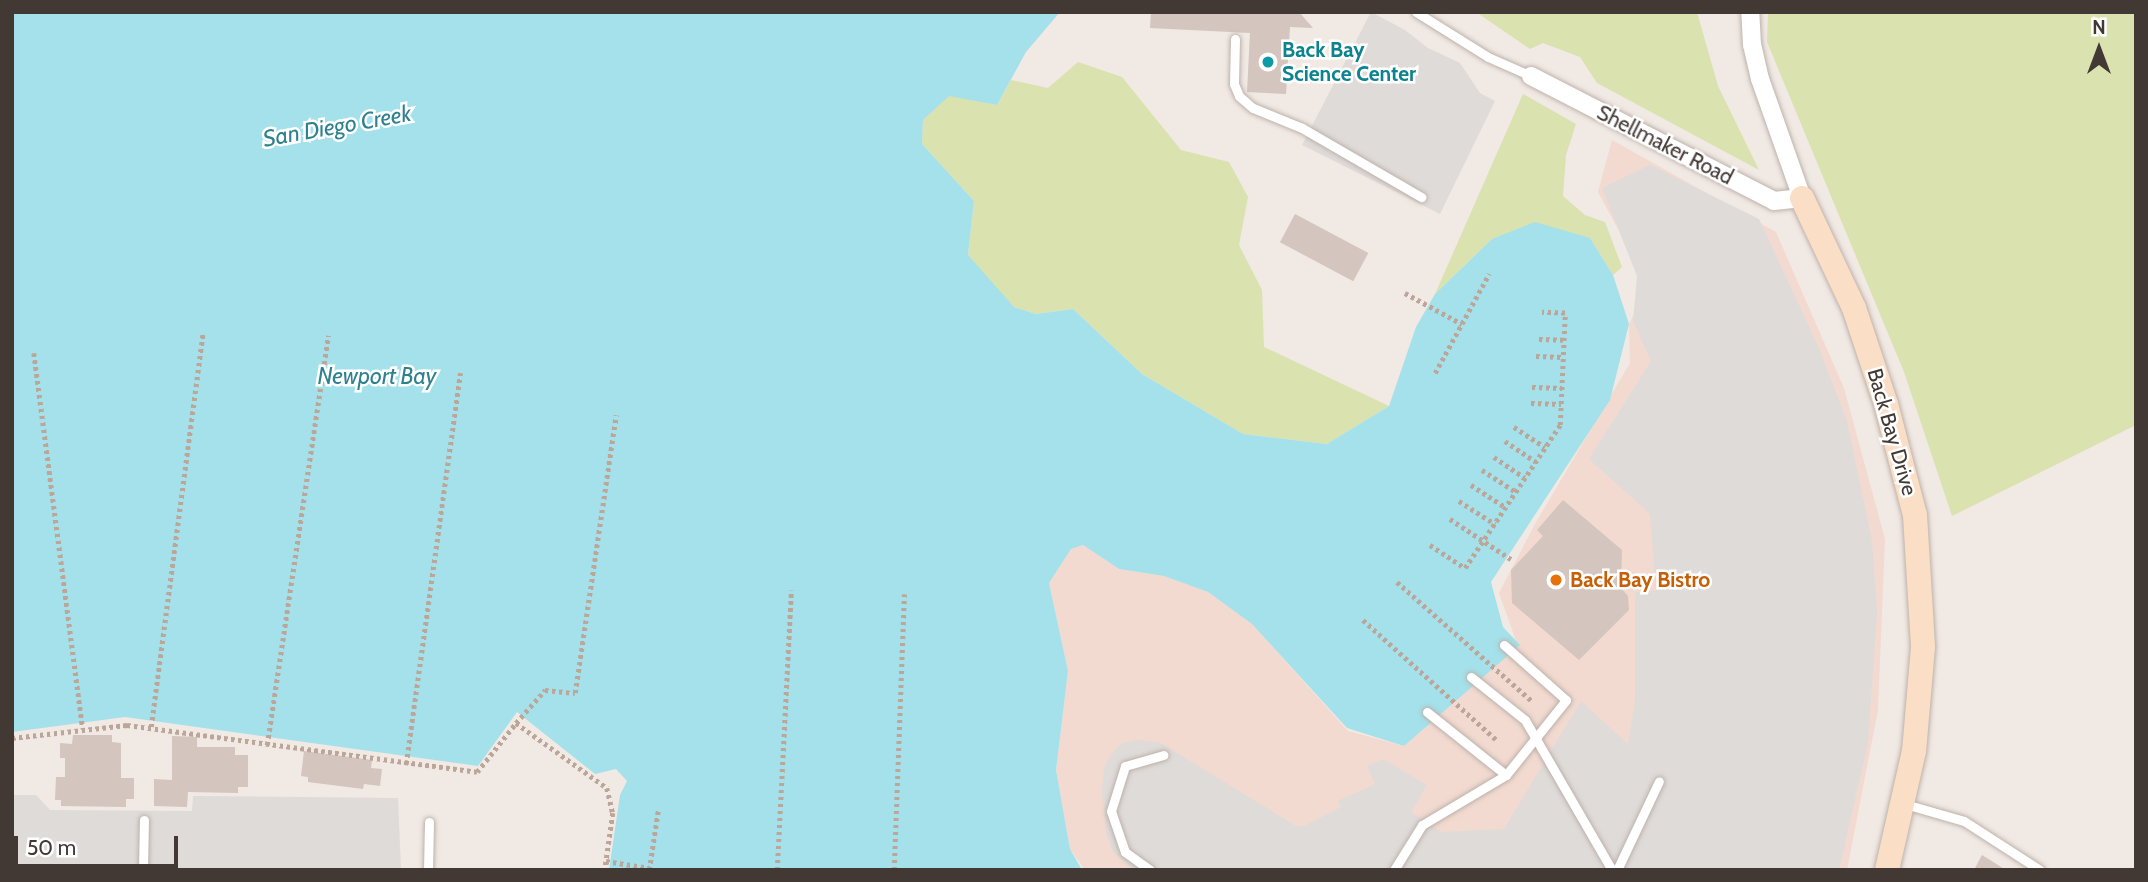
<!DOCTYPE html>
<html>
<head>
<meta charset="utf-8">
<style>
  body { margin:0 }
  #map { position:relative; width:2148px; height:882px; overflow:hidden; background:#f1e9e4; font-family:Cabin,sans-serif }
  div>[style] { position:absolute }
  .commercial>* { inset:0; background:#f2dad0 }
  .green>* { inset:0; background:#dae2af }
  .parking>* { inset:0; background:#dfdbd9 }
  .water>* { inset:0; background:#a4e1ea }
  .building>* { inset:0; background:#d4c5be; transform-origin:0 0 }
  .path>* { height:4.5px; margin-top:-2.25px; transform-origin:0; background:repeating-linear-gradient(90deg,#bca69a 0 3.5px,transparent 0 7px) }
  .roads { filter:drop-shadow(0 0 2px #beb2ab) drop-shadow(0 0 2px #beb2ab) }
  .lane>* { height:9px; margin:-4.5px; padding:0 4.5px; transform-origin:4.5px; border-radius:4.5px; background:#fff }
  .street>* { height:18px; margin:-9px; padding:0 9px; transform-origin:9px; border-radius:9px; background:#fff }
  .secondary>* { height:24px; margin:-12px; padding:0 12px; transform-origin:12px; border-radius:12px; background:#fadec5 }
  .dots>* { width:19px; height:19px; translate:-50% -50%; box-sizing:border-box; border:4px solid #fff; border-radius:50% }
  span { translate:-50% -50%; white-space:nowrap; text-align:center; line-height:1.15; -webkit-text-stroke:5px #fff; paint-order:stroke }
  .culture-label { font-size:21px; color:#0d838f; font-weight:700 }
  .left { translate:0 -50%; text-align:left }
  .street-label { font-size:21px; color:#423935 }
  .food-label { font-size:21px; color:#c56008; font-weight:700 }
  .water-label { font-size:23px; color:#30818f; font-style:italic }
  .frame { position:absolute; inset:0; border:14px solid #423935; pointer-events:none }
  .north { position:absolute; left:2064px; top:14px; width:70px; height:70px; -webkit-text-stroke:5px #fff; paint-order:stroke; rotate:0deg; font-size:19px; font-weight:700; line-height:28px; text-align:center; color:#423935 }
  .north::after { content:''; display:block; margin:auto; width:24px; height:32px; background:#423935; clip-path:polygon(50% 0,100% 100%,50% 72%,0 100%) }
  .scale { position:absolute; left:14px; top:836px; width:164px; height:32px; box-sizing:border-box; border:4px solid #423935; border-top:0; padding-left:9px; font-size:21px; line-height:24px; white-space:nowrap; color:#423935; -webkit-text-stroke:5px #fff; paint-order:stroke }
</style>
</head>
<body>
<div id="map">
  <div class="commercial">
    <i style="clip-path:polygon(1612px 140px,1776px 232px,1844px 388px,1885px 539px,1878px 710px,1847px 870px,1085px 870px,1070px 849px,1056px 770px,1068px 671px,1049px 583px,1071px 549px,1083px 545px,1119px 569px,1164px 576px,1208px 592px,1252px 624px,1348px 731px,1404px 746px,1517px 644px,1499px 593px,1535px 524px,1630px 363px,1629px 324px,1649px 286px,1598px 192px)"></i>
  </div>
  <div class="green">
    <i style="clip-path:polygon(1476px 12px,1697px 12px,1718px 86px,1759px 170px,1597px 83px,1580px 57px,1543px 43px,1530px 49px)"></i>
    <i style="clip-path:polygon(1768px 12px,2136px 12px,2136px 425px,1952px 516px,1904px 372px,1767px 42px)"></i>
    <i style="clip-path:polygon(1078px 62px,1122px 77px,1181px 150px,1229px 162px,1248px 197px,1239px 245px,1262px 290px,1264px 347px,1389px 406px,1327px 444px,1243px 434px,1142px 374px,1073px 309px,1036px 314px,1014px 307px,988px 280px,968px 255px,974px 201px,922px 144px,923px 120px,949px 95px,997px 105px,1011px 80px,1048px 88px)"></i>
    <i style="clip-path:polygon(1523px 94px,1576px 124px,1566px 155px,1563px 196px,1585px 215px,1605px 222px,1622px 267px,1613px 275px,1590px 238px,1492px 239px,1435px 294px)"></i>
  </div>
  <div class="parking">
    <i style="clip-path:polygon(1371px 12px,1405px 30px,1428px 48px,1460px 63px,1480px 93px,1495px 101px,1440px 214px,1302px 145px)"></i>
    <i style="clip-path:polygon(1650px 165px,1759px 219px,1818px 346px,1847px 421px,1872px 541px,1877px 613px,1868px 743px,1839px 870px,1135px 870px,1126px 864px,1113px 851px,1106px 833px,1102px 789px,1104px 768px,1111px 754px,1122px 743px,1139px 740px,1161px 743px,1296px 826px,1304px 826px,1341px 807px,1338px 801px,1375px 784px,1367px 766px,1383px 759px,1427px 785px,1411px 812px,1441px 832px,1504px 829px,1581px 701px,1628px 744px,1635px 701px,1635px 592px,1656px 591px,1650px 514px,1589px 459px,1651px 361px,1633px 321px,1637px 276px,1602px 188px)"></i>
    <i style="clip-path:polygon(12px 795px,36px 795px,50px 810px,192px 811px,193px 796px,398px 798px,401px 870px,12px 870px)"></i>
  </div>
  <div class="water">
    <i style="clip-path:polygon(12px 12px,1060px 12px,1026px 52px,997px 105px,949px 96px,923px 120px,922px 144px,974px 201px,968px 255px,1014px 307px,1036px 314px,1073px 309px,1142px 374px,1243px 434px,1327px 444px,1389px 406px,1416px 327px,1435px 294px,1492px 239px,1535px 222px,1590px 238px,1613px 275px,1629px 324px,1610px 400px,1491px 582px,1503px 627px,1520px 645px,1404px 746px,1347px 728px,1252px 624px,1208px 592px,1164px 576px,1119px 569px,1083px 545px,1071px 549px,1049px 583px,1068px 671px,1056px 770px,1070px 849px,1082px 870px,609px 870px,620px 795px,627px 781px,616px 769px,595px 774px,517px 712px,478px 766px,125px 717px,12px 732px)"></i>
  </div>
  <div class="building">
    <i style="clip-path:polygon(1151px 12px,1299px 12px,1313px 28px,1290px 27px,1286px 94px,1247px 92px,1250px 33px,1150px 28px)"></i>
    <i style="left:1295px;top:214px;width:83px;height:32px;rotate:28deg"></i>
    <i style="clip-path:polygon(1563px 500px,1622px 550px,1621px 588px,1628px 596px,1629px 610px,1579px 660px,1512px 603px,1511px 570px,1543px 536px,1537px 530px)"></i>
    <i style="clip-path:polygon(73px 735px,112px 735px,112px 742px,121px 743px,121px 778px,134px 778px,134px 799px,126px 799px,126px 807px,61px 806px,61px 800px,55px 800px,56px 777px,65px 777px,65px 758px,60px 758px,60px 743px,72px 744px)"></i>
    <i style="clip-path:polygon(172px 736px,197px 737px,197px 747px,235px 747px,235px 755px,248px 755px,248px 787px,238px 787px,238px 793px,188px 792px,187px 807px,154px 806px,154px 779px,172px 780px)"></i>
    <i style="clip-path:polygon(304px 751px,372px 760px,371px 768px,382px 769px,380px 786px,364px 784px,363px 789px,308px 782px,308px 777px,301px 776px)"></i>
    <i style="clip-path:polygon(1982px 855px,2006px 870px,1974px 870px)"></i>
  </div>
  <div class="path">
    <i style="left:1405px;top:293px;width:65px;rotate:28.5deg"></i>
    <i style="left:1539px;top:339px;width:25px;rotate:2deg"></i>
    <i style="left:34px;top:353px;width:378px;rotate:82.6deg"></i>
    <i style="left:1536px;top:356px;width:27px;rotate:2deg"></i>
    <i style="left:1435px;top:373px;width:113px;rotate:-61.4deg"></i>
    <i style="left:1532px;top:387px;width:30px;rotate:2deg"></i>
    <i style="left:1531px;top:403px;width:30px;rotate:2deg"></i>
    <i style="left:1514px;top:427px;width:37px;rotate:33deg"></i>
    <i style="left:1505px;top:441px;width:37px;rotate:34deg"></i>
    <i style="left:1494px;top:457px;width:37px;rotate:34deg"></i>
    <i style="left:1482px;top:470px;width:40px;rotate:32.9deg"></i>
    <i style="left:1471px;top:485px;width:40px;rotate:32.9deg"></i>
    <i style="left:1459px;top:501px;width:43px;rotate:32.6deg"></i>
    <i style="left:1450px;top:519px;width:73px;rotate:33.3deg"></i>
    <i style="left:1430px;top:545px;width:42px;rotate:33.3deg"></i>
    <i style="left:1465px;top:568px;width:172px;rotate:-56.4deg"></i>
    <i style="left:1560px;top:425px;width:112px;rotate:-87.4deg"></i>
    <i style="left:1565px;top:313px;width:23px;rotate:-178deg"></i>
    <i style="left:1397px;top:582px;width:180px;rotate:41.4deg"></i>
    <i style="left:1363px;top:620px;width:181px;rotate:41.9deg"></i>
    <i style="left:516px;top:723px;width:44px;rotate:-48.7deg"></i>
    <i style="left:545px;top:690px;width:30px;rotate:6deg"></i>
    <i style="left:575px;top:693px;width:281px;rotate:-81.6deg"></i>
    <i style="left:151px;top:727px;width:398px;rotate:-82.5deg"></i>
    <i style="left:12px;top:738px;width:116px;rotate:-6.4deg"></i>
    <i style="left:127px;top:725px;width:353px;rotate:7.6deg"></i>
    <i style="left:477px;top:772px;width:63px;rotate:-51.5deg"></i>
    <i style="left:516px;top:723px;width:112px;rotate:35.5deg"></i>
    <i style="left:607px;top:788px;width:26px;rotate:77deg"></i>
    <i style="left:613px;top:813px;width:58px;rotate:98deg"></i>
    <i style="left:267px;top:745px;width:414px;rotate:-81.5deg"></i>
    <i style="left:406px;top:764px;width:395px;rotate:-82.1deg"></i>
    <i style="left:606px;top:861px;width:44px;rotate:9.2deg"></i>
    <i style="left:649px;top:870px;width:60px;rotate:-81.3deg"></i>
    <i style="left:777px;top:870px;width:280px;rotate:-87.1deg"></i>
    <i style="left:894px;top:870px;width:276px;rotate:-87.9deg"></i>
  </div>
  <div class="roads">
    <div class="lane">
      <i style="left:1416px;top:12px;width:85px;rotate:32deg"></i>
      <i style="left:1488px;top:57px;width:47px;rotate:23.8deg"></i>
      <i style="left:1235px;top:39px;width:45px;rotate:91.3deg"></i>
      <i style="left:1234px;top:84px;width:13px;rotate:67deg"></i>
      <i style="left:1239px;top:96px;width:18px;rotate:41deg"></i>
      <i style="left:1253px;top:108px;width:53px;rotate:22.2deg"></i>
      <i style="left:1302px;top:128px;width:138px;rotate:30.1deg"></i>
      <i style="left:1471px;top:677px;width:69px;rotate:38.5deg"></i>
      <i style="left:1525px;top:720px;width:173px;rotate:59.9deg"></i>
      <i style="left:1427px;top:712px;width:101px;rotate:38.6deg"></i>
      <i style="left:1905px;top:804px;width:61px;rotate:16.1deg"></i>
      <i style="left:1964px;top:821px;width:90px;rotate:32.8deg"></i>
      <i style="left:143px;top:870px;width:50px;rotate:-88.9deg"></i>
      <i style="left:428px;top:870px;width:48px;rotate:-88.8deg"></i>
      <i style="left:1150px;top:870px;width:31px;rotate:-144deg"></i>
      <i style="left:1125px;top:852px;width:43px;rotate:-108.9deg"></i>
      <i style="left:1111px;top:811px;width:47px;rotate:-72.7deg"></i>
      <i style="left:1125px;top:766px;width:40px;rotate:-16deg"></i>
      <i style="left:1394px;top:870px;width:53px;rotate:-58.1deg"></i>
      <i style="left:1422px;top:825px;width:98px;rotate:-30.8deg"></i>
      <i style="left:1506px;top:775px;width:96px;rotate:-51.3deg"></i>
      <i style="left:1566px;top:700px;width:83px;rotate:-138.4deg"></i>
      <i style="left:1617px;top:870px;width:98px;rotate:-64.7deg"></i>
    </div>
    <div class="street">
      <i style="left:1531px;top:76px;width:273px;rotate:27.2deg"></i>
      <i style="left:1774px;top:201px;width:28px;rotate:-6deg"></i>
      <i style="left:1802px;top:198px;width:126px;rotate:-109.4deg"></i>
      <i style="left:1760px;top:79px;width:35px;rotate:-103deg"></i>
      <i style="left:1752px;top:45px;width:33px;rotate:-93deg"></i>
    </div>
    <div class="secondary">
      <i style="left:1802px;top:198px;width:122px;rotate:64.7deg"></i>
      <i style="left:1854px;top:308px;width:101px;rotate:71.6deg"></i>
      <i style="left:1886px;top:404px;width:115px;rotate:75.4deg"></i>
      <i style="left:1915px;top:515px;width:132px;rotate:86.5deg"></i>
      <i style="left:1923px;top:647px;width:104px;rotate:94.9deg"></i>
      <i style="left:1914px;top:751px;width:122px;rotate:102.8deg"></i>
    </div>
  </div>
  <div class="dots">
    <i style="left:1268px;top:62px;background:#0f9aa8"></i>
    <i style="left:1556px;top:580px;background:#e8710a"></i>
  </div>
  <div class="culture-label">
    <span class="left" style="left:1282px;top:62px">Back Bay<br>Science Center</span>
  </div>
  <div class="street-label">
    <span style="left:1665px;top:145px;rotate:27deg">Shellmaker Road</span>
    <span style="left:1892px;top:432px;rotate:74deg">Back Bay Drive</span>
  </div>
  <div class="food-label">
    <span class="left" style="left:1570px;top:580px">Back Bay Bistro</span>
  </div>
  <div class="water-label">
    <span style="left:337px;top:126px;rotate:-10deg">San Diego Creek</span>
    <span style="left:377px;top:376px">Newport Bay</span>
  </div>
  <div class="frame"></div>
  <div class="north">N</div>
  <div class="scale">50 m</div>
</div>
</body>
</html>
